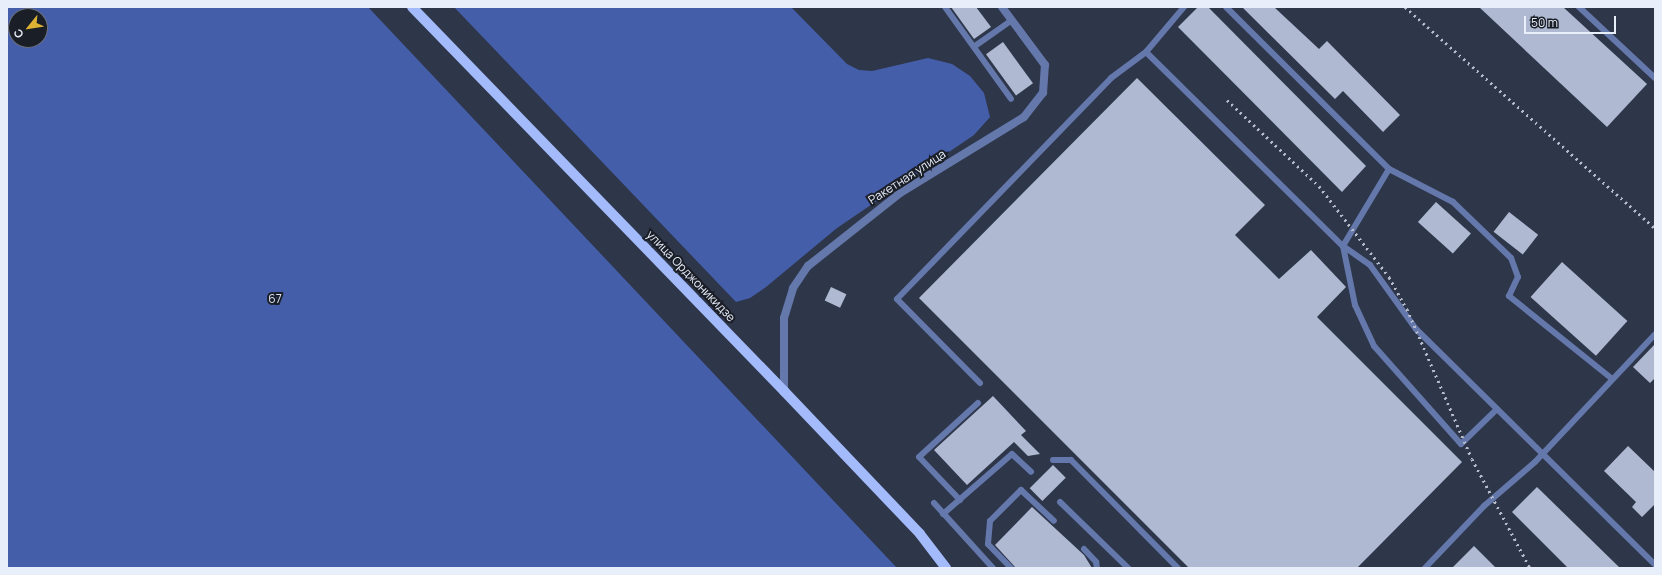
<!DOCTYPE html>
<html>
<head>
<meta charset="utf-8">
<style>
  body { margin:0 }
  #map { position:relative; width:1662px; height:575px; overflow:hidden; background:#2e364a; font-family:Manrope,sans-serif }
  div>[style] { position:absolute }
  .forest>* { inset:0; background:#455eaa }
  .building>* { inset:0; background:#afb9d2; transform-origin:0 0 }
  .service>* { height:6px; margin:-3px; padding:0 3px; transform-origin:3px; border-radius:3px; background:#6578ac }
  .minor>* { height:8px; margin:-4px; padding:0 4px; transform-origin:4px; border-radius:4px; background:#6578ac }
  .primary>* { height:10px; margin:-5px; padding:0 5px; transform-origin:5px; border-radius:5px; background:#a4bbfb }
  .rail>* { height:3px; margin-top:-1.5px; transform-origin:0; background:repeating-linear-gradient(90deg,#b6bccb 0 2px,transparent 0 6px) }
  span { translate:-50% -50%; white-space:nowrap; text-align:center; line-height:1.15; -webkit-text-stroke:4px #1a1e27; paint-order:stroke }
  .street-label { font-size:12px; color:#e9eefb }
  .park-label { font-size:12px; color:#d9e2f7 }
  .frame { position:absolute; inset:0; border:8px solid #e9eefb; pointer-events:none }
  .north { position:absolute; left:8px; top:8px; width:40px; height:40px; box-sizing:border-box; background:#1a1e27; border:1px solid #6d717c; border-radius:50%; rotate:240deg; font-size:11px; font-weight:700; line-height:16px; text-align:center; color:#e9eefb }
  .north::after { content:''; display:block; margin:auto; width:14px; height:18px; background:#ddb133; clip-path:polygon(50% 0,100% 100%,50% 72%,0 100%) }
  .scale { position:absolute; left:1524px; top:16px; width:92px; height:18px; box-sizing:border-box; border:2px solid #e9eefb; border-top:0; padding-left:5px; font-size:12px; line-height:14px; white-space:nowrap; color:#e9eefb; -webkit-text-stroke:3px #1a1e27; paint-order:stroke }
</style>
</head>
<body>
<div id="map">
  <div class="forest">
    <i style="clip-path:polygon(evenodd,7px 7px,368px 7px,897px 568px,7px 568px,7px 7px,16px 16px,40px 16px,40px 40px,16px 40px,16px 16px)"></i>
    <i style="clip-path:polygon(454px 7px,791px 7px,847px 64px,859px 70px,872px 71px,928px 58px,952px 64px,970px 76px,984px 93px,990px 117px,974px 135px,837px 228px,766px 287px,750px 298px,736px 302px)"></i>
  </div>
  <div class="building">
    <i style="clip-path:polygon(951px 7px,976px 7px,991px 27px,974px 39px)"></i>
    <i style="clip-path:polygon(1198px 7px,1208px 7px,1366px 166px,1342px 192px,1178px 27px)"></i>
    <i style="clip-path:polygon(1242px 7px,1274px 7px,1319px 49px,1327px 41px,1400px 115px,1383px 132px,1343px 91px,1335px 99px)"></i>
    <i style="clip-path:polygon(1479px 7px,1563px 7px,1647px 84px,1607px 127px)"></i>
    <i style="left:1003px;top:42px;width:51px;height:21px;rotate:54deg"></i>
    <i style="clip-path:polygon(1137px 78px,1265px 205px,1235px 235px,1279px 279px,1311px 250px,1346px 287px,1317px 317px,1462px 462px,1357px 568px,1189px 568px,919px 298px)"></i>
    <i style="left:1436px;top:202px;width:47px;height:27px;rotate:42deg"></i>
    <i style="left:1509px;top:212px;width:37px;height:25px;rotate:38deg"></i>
    <i style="left:1562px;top:262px;width:88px;height:47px;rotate:42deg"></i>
    <i style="left:831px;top:287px;width:17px;height:15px;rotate:25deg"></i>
    <i style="clip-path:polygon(1655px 344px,1655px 378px,1650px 383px,1633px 367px)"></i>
    <i style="clip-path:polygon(993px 396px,1026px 431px,1021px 435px,1040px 454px,1028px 456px,1014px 442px,967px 485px,934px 450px)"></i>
    <i style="clip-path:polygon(1628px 446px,1655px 472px,1655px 504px,1642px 517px,1632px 507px,1636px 502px,1604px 471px)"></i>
    <i style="left:1053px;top:465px;width:18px;height:33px;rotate:45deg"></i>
    <i style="clip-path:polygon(1537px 487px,1620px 568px,1568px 568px,1512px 512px)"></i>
    <i style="clip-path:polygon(1032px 507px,1084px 555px,1092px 568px,1015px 567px,995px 545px)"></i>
    <i style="clip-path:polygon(1474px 546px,1496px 568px,1452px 568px)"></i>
  </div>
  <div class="service">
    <i style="left:945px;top:7px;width:113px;rotate:54.3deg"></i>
    <i style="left:1226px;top:7px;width:230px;rotate:44.8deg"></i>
    <i style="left:1579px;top:7px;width:104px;rotate:43.1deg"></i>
    <i style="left:975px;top:46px;width:45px;rotate:-35.1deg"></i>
    <i style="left:1146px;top:52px;width:276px;rotate:44.6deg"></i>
    <i style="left:1343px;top:246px;width:60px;rotate:78.5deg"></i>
    <i style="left:1355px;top:305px;width:45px;rotate:65.1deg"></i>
    <i style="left:1374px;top:346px;width:131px;rotate:48.4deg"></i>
    <i style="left:1461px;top:444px;width:50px;rotate:-44.2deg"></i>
    <i style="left:1611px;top:378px;width:131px;rotate:-141.2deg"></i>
    <i style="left:1509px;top:296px;width:21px;rotate:-65deg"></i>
    <i style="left:1518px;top:277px;width:20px;rotate:-110deg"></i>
    <i style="left:1511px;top:258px;width:81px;rotate:-136deg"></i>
    <i style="left:1453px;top:202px;width:72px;rotate:-152.7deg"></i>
    <i style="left:1389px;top:169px;width:90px;rotate:120.9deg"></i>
    <i style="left:1343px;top:246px;width:33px;rotate:35deg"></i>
    <i style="left:1370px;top:265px;width:79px;rotate:54.3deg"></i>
    <i style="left:1416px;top:329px;width:336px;rotate:44.6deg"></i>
    <i style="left:980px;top:383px;width:118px;rotate:-134.7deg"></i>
    <i style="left:897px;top:299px;width:308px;rotate:-45.9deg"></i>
    <i style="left:1111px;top:78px;width:44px;rotate:-36.6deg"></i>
    <i style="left:1146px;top:52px;width:59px;rotate:-49.8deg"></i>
    <i style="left:1053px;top:460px;width:18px"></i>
    <i style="left:1071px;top:460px;width:152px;rotate:45.3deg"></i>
    <i style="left:960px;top:500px;width:59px;rotate:-133.6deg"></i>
    <i style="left:919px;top:457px;width:80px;rotate:-42.5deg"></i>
    <i style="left:1060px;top:502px;width:95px;rotate:44.1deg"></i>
    <i style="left:934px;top:503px;width:88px;rotate:47.8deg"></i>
    <i style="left:943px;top:514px;width:91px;rotate:-41deg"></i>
    <i style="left:1012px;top:454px;width:26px;rotate:43deg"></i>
    <i style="left:1084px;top:549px;width:18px;rotate:47deg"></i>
    <i style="left:1096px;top:562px;width:6px;rotate:81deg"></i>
    <i style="left:1011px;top:568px;width:33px;rotate:-134deg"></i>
    <i style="left:988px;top:544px;width:23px;rotate:-85deg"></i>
    <i style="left:990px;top:521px;width:44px;rotate:-45deg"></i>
    <i style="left:1021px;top:490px;width:45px;rotate:43.2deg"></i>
    <i style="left:1425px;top:568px;width:86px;rotate:-46.4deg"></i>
    <i style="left:1484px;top:506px;width:67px;rotate:-40.8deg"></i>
    <i style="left:1535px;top:462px;width:175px;rotate:-46.8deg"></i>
  </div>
  <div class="minor">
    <i style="left:784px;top:391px;width:73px;rotate:-90deg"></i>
    <i style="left:784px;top:318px;width:31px;rotate:-73deg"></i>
    <i style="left:793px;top:288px;width:27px;rotate:-56deg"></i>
    <i style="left:808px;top:266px;width:117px;rotate:-38.4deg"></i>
    <i style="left:900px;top:193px;width:145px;rotate:-31.5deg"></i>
    <i style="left:1024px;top:117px;width:31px;rotate:-52deg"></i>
    <i style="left:1043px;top:93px;width:28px;rotate:-86deg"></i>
    <i style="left:1045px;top:65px;width:72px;rotate:-126.6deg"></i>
  </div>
  <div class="primary">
    <i style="left:412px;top:7px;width:535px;rotate:45.91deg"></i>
    <i style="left:784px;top:391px;width:197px;rotate:46.4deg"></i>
    <i style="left:920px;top:534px;width:43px;rotate:52.6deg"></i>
  </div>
  <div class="rail">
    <i style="left:1405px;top:7px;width:334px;rotate:41.5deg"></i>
    <i style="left:1227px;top:100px;width:126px;rotate:43.1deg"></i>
    <i style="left:1319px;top:186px;width:115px;rotate:52.4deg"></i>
    <i style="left:1389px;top:277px;width:37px;rotate:61deg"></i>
    <i style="left:1407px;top:309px;width:163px;rotate:66.6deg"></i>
    <i style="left:1472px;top:459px;width:123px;rotate:62deg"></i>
  </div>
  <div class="street-label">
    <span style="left:907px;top:177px;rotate:-33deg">Ракетная улица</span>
    <span style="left:691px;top:276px;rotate:46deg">улица Орджоникидзе</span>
  </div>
  <div class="park-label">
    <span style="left:275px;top:299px">67</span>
  </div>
  <div class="frame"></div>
  <div class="north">С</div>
  <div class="scale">50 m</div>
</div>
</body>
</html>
